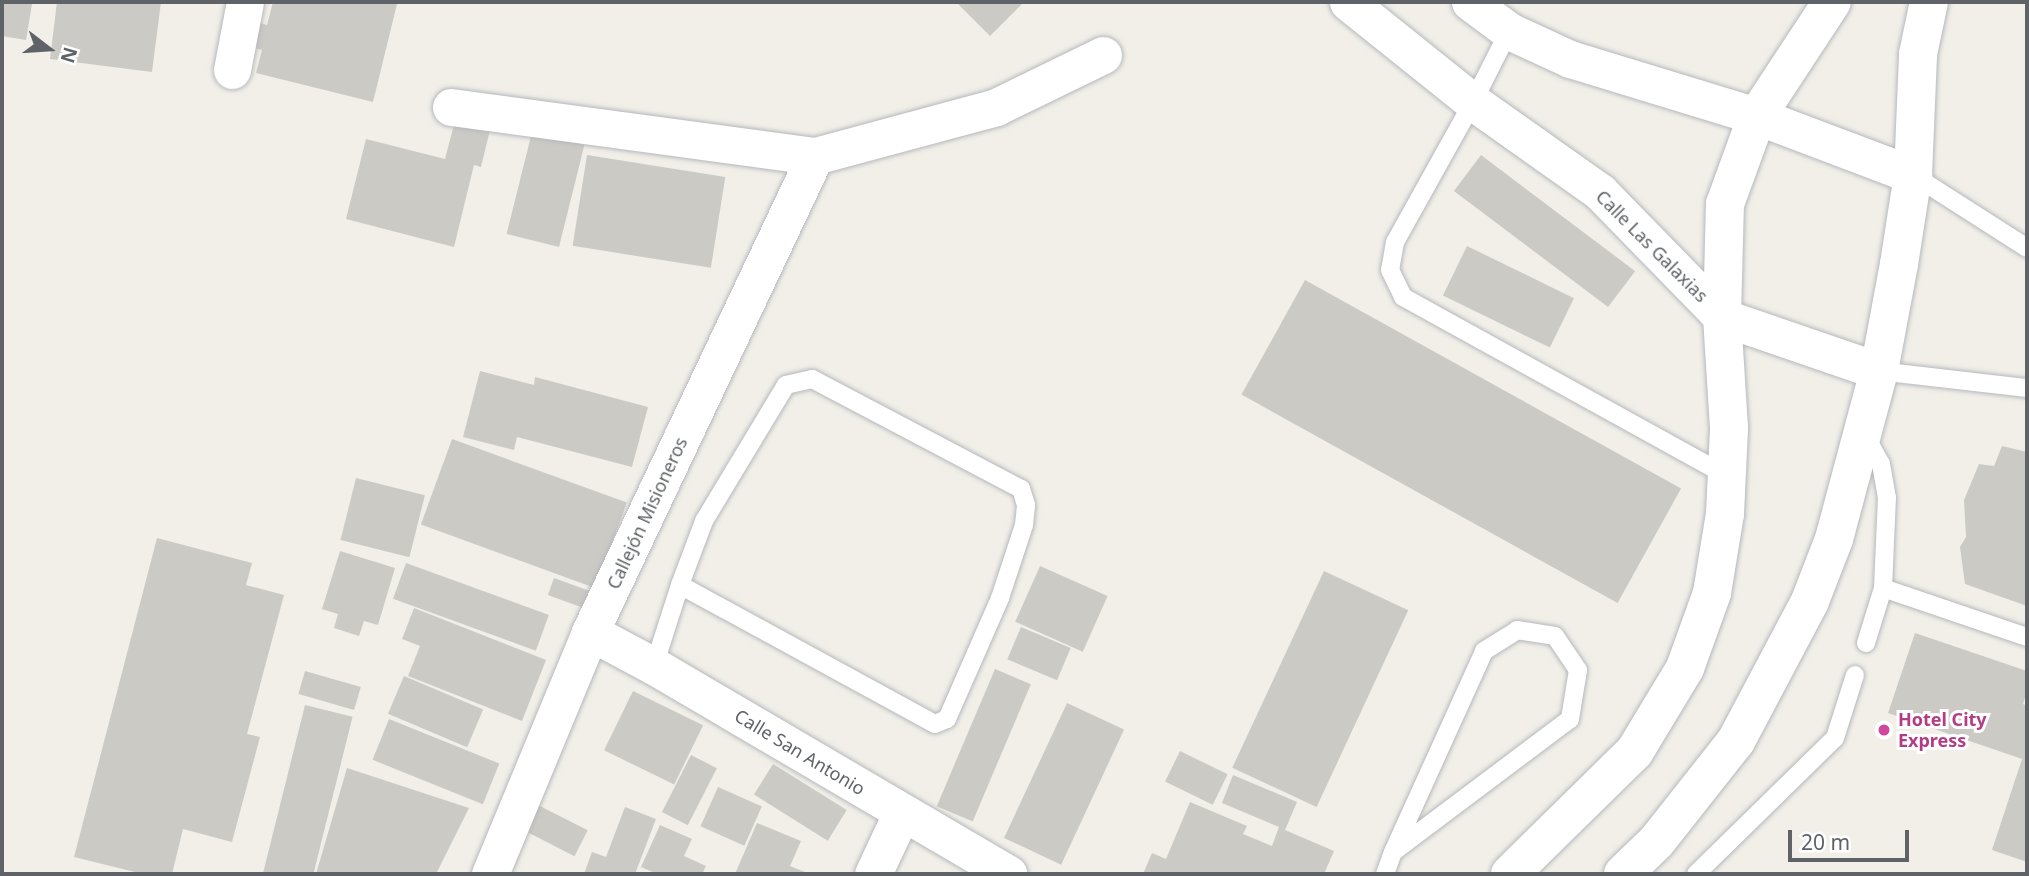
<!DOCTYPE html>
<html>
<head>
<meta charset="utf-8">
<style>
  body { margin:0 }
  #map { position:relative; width:2029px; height:876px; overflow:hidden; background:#f1efe8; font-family:"Noto Sans",sans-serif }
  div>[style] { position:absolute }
  .building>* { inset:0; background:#cccac5; transform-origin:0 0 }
  .roads { filter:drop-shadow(0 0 2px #b5b8bc) drop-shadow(0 0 2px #b5b8bc) }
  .lane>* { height:18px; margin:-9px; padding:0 9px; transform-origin:9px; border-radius:9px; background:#fff }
  .street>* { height:37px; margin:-18.5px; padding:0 18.5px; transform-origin:18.5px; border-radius:18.5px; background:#fff }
  .secondary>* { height:38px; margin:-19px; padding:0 19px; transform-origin:19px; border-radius:19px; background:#fff }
  .dots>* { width:19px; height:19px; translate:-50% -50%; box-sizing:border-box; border:4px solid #fff; border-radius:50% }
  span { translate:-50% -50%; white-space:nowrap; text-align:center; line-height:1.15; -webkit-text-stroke:6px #fff; paint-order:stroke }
  .street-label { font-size:18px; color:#5f6368 }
  .hotel-label { font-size:18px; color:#b23c85; font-weight:700 }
  .left { translate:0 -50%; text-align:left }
  .frame { position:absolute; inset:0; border:4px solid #5f6368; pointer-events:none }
  .north { position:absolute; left:14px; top:14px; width:70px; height:70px; -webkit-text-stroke:5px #fff; paint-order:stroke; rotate:107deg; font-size:19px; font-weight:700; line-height:28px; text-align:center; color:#5f6368 }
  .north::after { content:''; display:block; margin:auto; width:24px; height:32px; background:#5f6368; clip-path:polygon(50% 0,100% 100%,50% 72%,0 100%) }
  .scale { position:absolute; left:1788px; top:830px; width:121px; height:32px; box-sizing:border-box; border:4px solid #5f6368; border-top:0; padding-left:9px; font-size:21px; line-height:24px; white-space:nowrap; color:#5f6368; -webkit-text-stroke:5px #fff; paint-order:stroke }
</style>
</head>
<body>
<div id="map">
  <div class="building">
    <i style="clip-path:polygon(2px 2px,32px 4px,26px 40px,2px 36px)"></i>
    <i style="clip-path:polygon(57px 2px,161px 2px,152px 72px,50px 59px)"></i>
    <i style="clip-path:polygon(273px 2px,397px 4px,373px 102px,256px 73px,262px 50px,250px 47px,256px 22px,267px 25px)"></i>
    <i style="clip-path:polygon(956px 2px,1024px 2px,990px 36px)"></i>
    <i style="clip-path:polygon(455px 121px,490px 130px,481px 167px,474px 165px,454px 247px,346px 219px,366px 139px,445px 159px)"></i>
    <i style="left:532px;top:132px;width:54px;height:105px;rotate:14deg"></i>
    <i style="left:587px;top:155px;width:140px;height:92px;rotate:9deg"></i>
    <i style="left:1481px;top:155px;width:193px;height:45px;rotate:37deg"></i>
    <i style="left:1467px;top:246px;width:119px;height:55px;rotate:26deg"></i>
    <i style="left:1305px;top:280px;width:430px;height:131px;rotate:29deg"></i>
    <i style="clip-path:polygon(480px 371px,534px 385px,535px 377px,648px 407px,632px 467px,517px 437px,514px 450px,463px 437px)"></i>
    <i style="left:452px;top:439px;width:186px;height:91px;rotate:20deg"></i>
    <i style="clip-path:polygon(2002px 446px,2027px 452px,2027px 606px,1965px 584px,1960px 547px,1966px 537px,1964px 500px,1979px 464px,1994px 466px)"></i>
    <i style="left:356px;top:478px;width:71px;height:64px;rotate:14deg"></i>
    <i style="clip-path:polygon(157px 538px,252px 563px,246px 585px,284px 595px,247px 734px,260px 737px,232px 842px,183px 829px,172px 874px,143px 874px,74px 857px)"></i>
    <i style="clip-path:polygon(340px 551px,395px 568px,378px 625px,364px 621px,359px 636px,334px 628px,338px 614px,322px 609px)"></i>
    <i style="left:406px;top:563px;width:152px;height:38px;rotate:20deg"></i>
    <i style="left:1040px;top:566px;width:74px;height:61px;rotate:24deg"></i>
    <i style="left:1324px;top:571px;width:93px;height:217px;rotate:25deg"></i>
    <i style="left:554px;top:578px;width:38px;height:18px;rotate:20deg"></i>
    <i style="clip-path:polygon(414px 608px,546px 660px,522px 721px,408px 676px,420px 646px,402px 639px)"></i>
    <i style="left:1021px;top:627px;width:54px;height:35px;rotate:23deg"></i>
    <i style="clip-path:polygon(1915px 633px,2027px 671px,2027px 691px,2023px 704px,2027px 706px,2027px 862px,1992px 850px,2022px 759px,1888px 713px)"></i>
    <i style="left:995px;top:669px;width:39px;height:149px;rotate:23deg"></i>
    <i style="left:305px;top:671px;width:58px;height:24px;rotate:16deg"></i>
    <i style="left:404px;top:676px;width:86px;height:41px;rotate:23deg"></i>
    <i style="left:633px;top:691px;width:78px;height:66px;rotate:26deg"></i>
    <i style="left:1067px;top:703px;width:63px;height:149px;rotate:25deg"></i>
    <i style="left:305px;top:705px;width:49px;height:175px;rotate:14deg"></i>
    <i style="left:389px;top:719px;width:119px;height:44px;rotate:22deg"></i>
    <i style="left:1180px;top:751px;width:53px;height:34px;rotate:26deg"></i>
    <i style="left:691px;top:755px;width:29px;height:64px;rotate:27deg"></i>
    <i style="left:773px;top:764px;width:87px;height:36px;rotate:32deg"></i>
    <i style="clip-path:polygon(347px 768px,469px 808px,436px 874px,316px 874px)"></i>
    <i style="clip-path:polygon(1233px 775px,1297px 802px,1285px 830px,1334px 851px,1324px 874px,1143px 874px,1152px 853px,1166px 859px,1190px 802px,1247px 826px,1243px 834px,1272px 846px,1279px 827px,1222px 803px)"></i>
    <i style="left:718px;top:787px;width:48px;height:43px;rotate:24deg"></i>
    <i style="left:536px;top:804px;width:58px;height:29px;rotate:27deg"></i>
    <i style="clip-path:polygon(625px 807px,656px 819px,635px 874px,584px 874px,592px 852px,606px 857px)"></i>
    <i style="clip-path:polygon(757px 823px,801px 841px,790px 866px,810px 874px,735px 874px)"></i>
    <i style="clip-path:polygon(660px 825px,692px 839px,684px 856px,706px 866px,702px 874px,657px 874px,641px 867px)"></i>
  </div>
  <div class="roads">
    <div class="lane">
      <i style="left:1509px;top:31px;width:80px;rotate:116.9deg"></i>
      <i style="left:1473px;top:102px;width:160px;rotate:119.1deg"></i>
      <i style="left:1395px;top:242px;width:28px;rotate:100deg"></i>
      <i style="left:1390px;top:270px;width:30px;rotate:64deg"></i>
      <i style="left:1403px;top:297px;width:370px;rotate:28.9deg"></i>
      <i style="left:1913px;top:175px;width:135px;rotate:32.6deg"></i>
      <i style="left:1879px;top:371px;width:149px;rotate:6.6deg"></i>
      <i style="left:1883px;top:588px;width:152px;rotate:18.8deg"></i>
      <i style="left:1866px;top:643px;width:58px;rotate:-72.8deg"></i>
      <i style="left:1883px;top:588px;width:90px;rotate:-87.5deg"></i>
      <i style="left:1887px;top:498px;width:35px;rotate:-100deg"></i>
      <i style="left:1881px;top:464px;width:31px;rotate:-119deg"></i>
      <i style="left:654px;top:666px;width:85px;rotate:-72.2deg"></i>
      <i style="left:680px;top:585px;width:290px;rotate:28.6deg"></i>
      <i style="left:935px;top:724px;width:13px;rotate:-23deg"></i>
      <i style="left:947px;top:719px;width:132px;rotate:-66.3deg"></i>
      <i style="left:1000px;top:598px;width:77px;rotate:-71.8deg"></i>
      <i style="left:1024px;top:525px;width:20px;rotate:-84deg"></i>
      <i style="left:1026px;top:505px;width:17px;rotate:-107deg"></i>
      <i style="left:1021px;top:489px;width:236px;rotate:-152.2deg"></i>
      <i style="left:812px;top:379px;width:27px;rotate:167deg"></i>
      <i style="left:786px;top:385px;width:159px;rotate:121.1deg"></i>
      <i style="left:704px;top:521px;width:68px;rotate:110.6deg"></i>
      <i style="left:1385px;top:874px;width:23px;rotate:-70deg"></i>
      <i style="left:1393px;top:852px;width:221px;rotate:-65.6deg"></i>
      <i style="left:1484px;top:651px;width:39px;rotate:-32deg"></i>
      <i style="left:1517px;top:630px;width:38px;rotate:9deg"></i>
      <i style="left:1555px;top:636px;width:41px;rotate:55.9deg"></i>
      <i style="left:1578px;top:670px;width:50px;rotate:99.3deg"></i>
      <i style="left:1570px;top:719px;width:221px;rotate:143.1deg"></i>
      <i style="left:1696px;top:874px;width:194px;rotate:-44.4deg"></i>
      <i style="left:1835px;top:738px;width:66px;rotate:-72.4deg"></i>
    </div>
    <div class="street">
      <i style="left:1348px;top:2px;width:160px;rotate:38.7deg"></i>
      <i style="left:1473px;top:102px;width:156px;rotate:35.3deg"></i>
      <i style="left:1600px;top:192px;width:175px;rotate:45.7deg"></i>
      <i style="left:1722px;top:317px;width:166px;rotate:19deg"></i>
      <i style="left:1470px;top:2px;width:49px;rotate:36.6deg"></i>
      <i style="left:1509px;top:31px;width:67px;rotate:24.7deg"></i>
      <i style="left:1570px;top:59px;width:195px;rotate:17deg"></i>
      <i style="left:1757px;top:116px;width:167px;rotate:20.7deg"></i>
      <i style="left:232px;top:70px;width:69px;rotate:-79.2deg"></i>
      <i style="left:451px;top:107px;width:367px;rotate:7.7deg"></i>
      <i style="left:815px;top:156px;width:188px;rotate:-15.1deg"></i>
      <i style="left:996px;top:107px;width:119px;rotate:-25.9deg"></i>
      <i style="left:590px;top:632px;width:72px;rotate:28deg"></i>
      <i style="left:654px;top:666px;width:411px;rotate:30.4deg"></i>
      <i style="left:490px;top:874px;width:262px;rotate:-67.5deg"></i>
      <i style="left:590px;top:632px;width:526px;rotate:-64.7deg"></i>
      <i style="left:873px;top:874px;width:68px;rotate:-64.9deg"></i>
    </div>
    <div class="secondary">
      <i style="left:1510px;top:874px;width:175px;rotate:-44.5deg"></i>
      <i style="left:1635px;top:751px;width:97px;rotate:-58.9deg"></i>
      <i style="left:1685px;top:668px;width:80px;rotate:-70.2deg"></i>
      <i style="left:1712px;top:593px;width:80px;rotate:-80.7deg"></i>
      <i style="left:1725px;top:514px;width:86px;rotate:-87.3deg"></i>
      <i style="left:1729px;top:428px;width:111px;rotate:-93.6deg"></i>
      <i style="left:1722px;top:317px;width:113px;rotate:-88.5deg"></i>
      <i style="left:1725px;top:204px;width:94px;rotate:-70deg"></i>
      <i style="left:1757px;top:116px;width:136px;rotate:-56.7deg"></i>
      <i style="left:1623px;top:874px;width:47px;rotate:-44.1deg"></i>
      <i style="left:1657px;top:841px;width:127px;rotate:-51.7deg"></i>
      <i style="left:1736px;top:741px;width:158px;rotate:-62.1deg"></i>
      <i style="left:1810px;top:601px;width:66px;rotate:-68.8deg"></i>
      <i style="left:1834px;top:539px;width:174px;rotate:-75deg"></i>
      <i style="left:1879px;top:371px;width:109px;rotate:-79.4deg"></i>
      <i style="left:1899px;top:264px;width:90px;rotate:-81.1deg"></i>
      <i style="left:1913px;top:175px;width:121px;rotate:-87.6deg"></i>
      <i style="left:1918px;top:54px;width:53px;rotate:-78.1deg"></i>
    </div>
  </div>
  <div class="dots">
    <i style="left:1884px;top:730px;background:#d1479c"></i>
  </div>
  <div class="street-label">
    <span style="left:1652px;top:246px;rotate:45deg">Calle Las Galaxias</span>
    <span style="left:647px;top:513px;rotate:-65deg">Callejón Misioneros</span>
    <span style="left:800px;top:752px;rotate:31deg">Calle San Antonio</span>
  </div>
  <div class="hotel-label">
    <span class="left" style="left:1898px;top:730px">Hotel City<br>Express</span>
  </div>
  <div class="frame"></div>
  <div class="north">N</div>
  <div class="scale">20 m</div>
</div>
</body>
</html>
